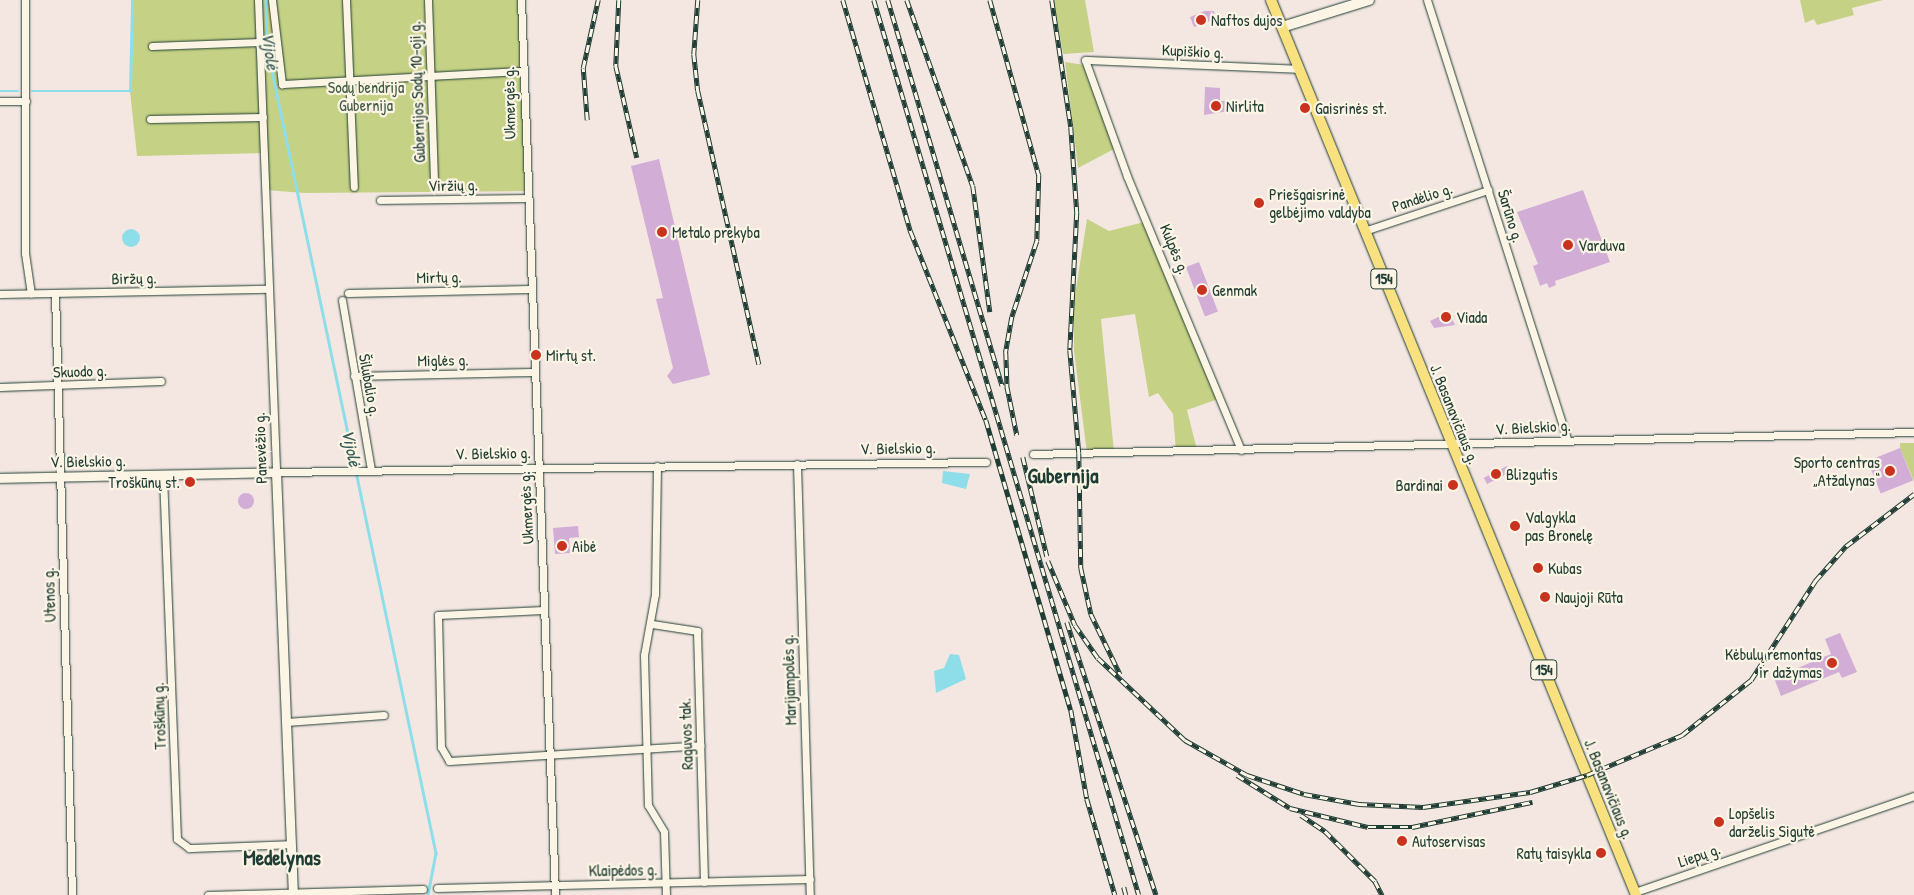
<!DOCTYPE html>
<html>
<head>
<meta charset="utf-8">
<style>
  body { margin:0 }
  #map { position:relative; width:1914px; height:895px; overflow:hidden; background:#f4e7e2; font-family:"Patrick Hand",sans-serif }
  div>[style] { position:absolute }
  .green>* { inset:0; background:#c5d184 }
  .water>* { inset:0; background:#8edeea }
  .round { border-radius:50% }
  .stream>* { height:2.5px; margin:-1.25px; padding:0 1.25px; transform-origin:1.25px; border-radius:1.25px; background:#8edeea }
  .building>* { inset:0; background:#d2add6; transform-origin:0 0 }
  .roads { filter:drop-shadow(0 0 1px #1f3d34) drop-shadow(0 0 1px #1f3d34) }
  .minor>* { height:7px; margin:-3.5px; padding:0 3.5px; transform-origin:3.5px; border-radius:3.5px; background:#fcf5e5 }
  .tertiary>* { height:9px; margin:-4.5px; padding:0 4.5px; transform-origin:4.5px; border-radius:4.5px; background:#fcf5e5 }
  .secondary>* { height:10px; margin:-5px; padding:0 5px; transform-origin:5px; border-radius:5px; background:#fcf5e5 }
  .primary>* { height:10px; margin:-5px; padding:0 5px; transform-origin:5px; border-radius:5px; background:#fae180 }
  .rail>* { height:4.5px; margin-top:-2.25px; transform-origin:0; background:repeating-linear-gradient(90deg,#fcf5e5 0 8px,#1f3d34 0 16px); box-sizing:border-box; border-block:1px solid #1f3d34 }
  .dots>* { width:14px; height:14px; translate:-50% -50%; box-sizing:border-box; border:2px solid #fcf5e5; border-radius:50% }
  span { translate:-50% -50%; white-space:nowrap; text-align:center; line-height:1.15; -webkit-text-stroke:4.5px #fcf5e5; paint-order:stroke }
  .shield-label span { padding:1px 4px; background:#fcf5e5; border:1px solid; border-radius:4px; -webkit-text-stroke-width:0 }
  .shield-label { font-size:15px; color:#1f3d34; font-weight:700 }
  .poi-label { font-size:16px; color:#1f3d34 }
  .left { translate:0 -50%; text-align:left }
  .right { translate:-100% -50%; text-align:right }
  .street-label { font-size:16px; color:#1f3d34 }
  .park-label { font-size:16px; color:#405b44 }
  .water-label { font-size:18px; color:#355d58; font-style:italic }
  .district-label { font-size:21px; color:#1f3d34; font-weight:700 }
</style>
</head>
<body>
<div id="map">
  <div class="green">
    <i style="clip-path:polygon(132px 0,521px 0,525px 191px,305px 193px,265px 190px,264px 153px,137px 156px,130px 91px)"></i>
    <i style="clip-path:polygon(1054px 0,1085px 0,1094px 52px,1063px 54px)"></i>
    <i style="clip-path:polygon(1800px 0,1883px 0,1852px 8px,1854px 15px,1817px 25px,1814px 19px,1805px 23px)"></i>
    <i style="clip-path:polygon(1065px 62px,1084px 65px,1114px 149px,1078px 168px)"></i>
    <i style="clip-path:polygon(1087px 219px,1109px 231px,1144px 222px,1150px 225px,1221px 398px,1187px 410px,1197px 450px,1176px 451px,1173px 414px,1158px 393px,1149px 397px,1135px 314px,1101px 319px,1114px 452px,1087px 453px,1074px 351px,1074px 302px)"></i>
    <i style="clip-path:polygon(1900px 443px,1914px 443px,1914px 481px,1900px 448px)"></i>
  </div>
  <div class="water">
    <i class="round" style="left:122px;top:229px;width:18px;height:18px"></i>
    <i style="clip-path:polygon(943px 471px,970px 474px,966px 489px,942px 483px)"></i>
    <i style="clip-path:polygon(950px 654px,959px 655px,966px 679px,936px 693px,934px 671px,944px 668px)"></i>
  </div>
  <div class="stream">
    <i style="left:266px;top:0;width:47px;rotate:88.8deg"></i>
    <i style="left:267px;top:47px;width:824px;rotate:78.16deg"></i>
    <i style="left:436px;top:853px;width:43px;rotate:100.8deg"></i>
    <i style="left:0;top:91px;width:18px"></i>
    <i style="left:32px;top:91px;width:98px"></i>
    <i style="left:130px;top:91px;width:91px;rotate:-88.7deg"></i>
  </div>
  <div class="building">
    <i style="clip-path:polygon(1205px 11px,1214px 11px,1215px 19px,1194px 27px,1190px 17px)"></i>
    <i style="clip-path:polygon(1205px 87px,1220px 88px,1220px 101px,1228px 101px,1228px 111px,1204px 115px)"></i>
    <i style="clip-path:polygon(659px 159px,710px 375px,673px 384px,667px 376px,673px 368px,656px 299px,663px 298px,631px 166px)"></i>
    <i style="clip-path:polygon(1583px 190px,1610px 262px,1555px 281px,1556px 285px,1549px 288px,1547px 283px,1540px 286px,1533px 266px,1538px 264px,1517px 212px)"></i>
    <i style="left:1199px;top:262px;width:53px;height:14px;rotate:69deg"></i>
    <i style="clip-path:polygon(1449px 312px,1455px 325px,1434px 328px,1430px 321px)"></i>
    <i style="left:1900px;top:448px;width:35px;height:35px;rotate:68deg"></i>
    <i style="left:1507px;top:466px;width:7px;height:26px;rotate:63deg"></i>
    <i class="round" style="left:238px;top:493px;width:16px;height:16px"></i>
    <i style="clip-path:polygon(578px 526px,579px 537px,569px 538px,570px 553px,555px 554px,553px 528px)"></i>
    <i style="clip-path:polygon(1840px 633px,1857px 672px,1842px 678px,1839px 672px,1781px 696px,1774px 678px,1831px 654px,1825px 639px)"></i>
  </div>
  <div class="roads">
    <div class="minor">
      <i style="left:25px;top:0;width:253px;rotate:90deg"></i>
      <i style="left:25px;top:253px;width:41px;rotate:81.7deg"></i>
      <i style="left:258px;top:0;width:472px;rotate:87.8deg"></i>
      <i style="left:276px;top:472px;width:710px;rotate:-0.81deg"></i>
      <i style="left:272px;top:0;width:85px;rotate:83.2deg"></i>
      <i style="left:282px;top:84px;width:240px;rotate:-3.1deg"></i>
      <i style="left:346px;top:0;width:187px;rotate:87.6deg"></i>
      <i style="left:428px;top:0;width:182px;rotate:88.1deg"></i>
      <i style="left:521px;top:0;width:896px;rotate:87.82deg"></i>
      <i style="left:1427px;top:0;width:462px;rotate:72.3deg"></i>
      <i style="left:152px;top:46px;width:108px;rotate:-2.1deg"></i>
      <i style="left:0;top:101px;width:26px"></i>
      <i style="left:150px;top:119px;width:113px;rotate:-1deg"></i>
      <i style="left:380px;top:200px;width:146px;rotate:-0.8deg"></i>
      <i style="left:1364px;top:231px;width:131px;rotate:-18.3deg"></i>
      <i style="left:55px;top:293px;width:602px;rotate:88.38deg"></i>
      <i style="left:348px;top:293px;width:181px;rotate:-1.3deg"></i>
      <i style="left:0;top:294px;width:269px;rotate:-1.1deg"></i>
      <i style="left:342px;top:300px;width:172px;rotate:80.3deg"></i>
      <i style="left:354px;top:376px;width:179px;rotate:-1.3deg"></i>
      <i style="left:0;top:387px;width:161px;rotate:-2.1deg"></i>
      <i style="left:1241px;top:450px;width:297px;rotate:-112.6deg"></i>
      <i style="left:1127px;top:176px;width:123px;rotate:-109.9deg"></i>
      <i style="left:1085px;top:60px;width:214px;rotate:2.4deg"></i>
      <i style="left:1033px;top:454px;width:881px;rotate:-1.43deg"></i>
      <i style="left:797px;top:464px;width:431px;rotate:88.3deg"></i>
      <i style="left:657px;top:466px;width:128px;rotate:90.9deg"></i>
      <i style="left:655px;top:594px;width:62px;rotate:100.2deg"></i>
      <i style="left:644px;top:655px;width:150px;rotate:88.5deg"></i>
      <i style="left:648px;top:805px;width:31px;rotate:59deg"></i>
      <i style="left:664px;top:832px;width:63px;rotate:88.2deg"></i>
      <i style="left:163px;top:475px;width:364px;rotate:87.8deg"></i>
      <i style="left:177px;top:839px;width:15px;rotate:37deg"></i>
      <i style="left:189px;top:848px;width:102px;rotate:-2.2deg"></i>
      <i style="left:543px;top:610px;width:105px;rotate:177.3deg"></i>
      <i style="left:438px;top:615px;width:132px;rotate:88.7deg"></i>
      <i style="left:441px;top:747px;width:16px;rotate:60deg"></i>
      <i style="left:449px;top:761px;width:252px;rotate:-3.6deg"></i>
      <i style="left:652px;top:624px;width:46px;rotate:8.8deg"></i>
      <i style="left:697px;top:631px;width:251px;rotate:88.4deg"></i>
      <i style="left:286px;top:722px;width:98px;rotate:-4.1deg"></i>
      <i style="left:437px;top:888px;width:373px;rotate:-1.4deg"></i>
      <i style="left:1635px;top:892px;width:295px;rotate:-19deg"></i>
      <i style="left:208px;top:895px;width:215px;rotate:-1.6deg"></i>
    </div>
    <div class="tertiary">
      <i style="left:0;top:478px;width:276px;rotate:-1.2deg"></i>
      <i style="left:276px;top:472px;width:423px;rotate:87.7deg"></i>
    </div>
    <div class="secondary">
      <i style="left:1282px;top:27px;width:91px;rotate:-17.2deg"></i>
    </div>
    <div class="primary">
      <i style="left:1271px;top:0;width:967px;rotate:67.81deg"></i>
    </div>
  </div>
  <div class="rail">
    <i style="left:619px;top:0;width:66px;rotate:92.6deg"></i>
    <i style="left:616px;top:66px;width:94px;rotate:77.1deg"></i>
    <i style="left:698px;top:0;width:54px;rotate:94.2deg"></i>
    <i style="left:694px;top:54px;width:37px;rotate:84deg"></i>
    <i style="left:698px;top:91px;width:280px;rotate:77.4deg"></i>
    <i style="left:843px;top:0;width:242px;rotate:73.7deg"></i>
    <i style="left:911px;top:232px;width:202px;rotate:68.3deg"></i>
    <i style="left:986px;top:420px;width:302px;rotate:73.7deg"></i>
    <i style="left:1071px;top:710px;width:90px;rotate:79.8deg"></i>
    <i style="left:1087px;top:799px;width:100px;rotate:73.7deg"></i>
    <i style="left:874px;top:0;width:933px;rotate:73.51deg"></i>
    <i style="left:888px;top:0;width:402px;rotate:73.5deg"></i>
    <i style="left:907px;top:0;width:197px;rotate:70.5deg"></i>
    <i style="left:973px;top:186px;width:127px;rotate:82.3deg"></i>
    <i style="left:990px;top:0;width:182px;rotate:74.4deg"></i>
    <i style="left:1039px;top:175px;width:66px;rotate:91.7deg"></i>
    <i style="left:1037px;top:241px;width:80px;rotate:108.2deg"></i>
    <i style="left:1012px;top:317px;width:36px;rotate:100deg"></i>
    <i style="left:1006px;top:352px;width:34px;rotate:88deg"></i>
    <i style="left:1007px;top:386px;width:50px;rotate:78.5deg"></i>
    <i style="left:1052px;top:0;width:128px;rotate:81.5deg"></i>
    <i style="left:1071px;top:127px;width:85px;rotate:86deg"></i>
    <i style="left:1077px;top:212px;width:138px;rotate:92.9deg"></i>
    <i style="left:1070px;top:350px;width:103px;rotate:85deg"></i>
    <i style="left:1079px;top:453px;width:115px;rotate:89deg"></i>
    <i style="left:1081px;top:568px;width:47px;rotate:77.7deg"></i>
    <i style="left:1091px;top:614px;width:67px;rotate:64.2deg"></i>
    <i style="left:587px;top:120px;width:52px;rotate:-94.4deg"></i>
    <i style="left:583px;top:68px;width:70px;rotate:-77.6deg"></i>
    <i style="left:1023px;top:457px;width:102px;rotate:76.4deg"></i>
    <i style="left:1048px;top:561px;width:69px;rotate:67.1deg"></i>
    <i style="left:1075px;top:625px;width:40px;rotate:55.1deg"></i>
    <i style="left:1098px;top:658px;width:120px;rotate:43.3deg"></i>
    <i style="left:1185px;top:740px;width:71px;rotate:29.4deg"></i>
    <i style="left:1247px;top:775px;width:60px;rotate:18.4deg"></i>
    <i style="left:1304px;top:794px;width:56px;rotate:10.3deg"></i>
    <i style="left:1359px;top:804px;width:64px;rotate:2.7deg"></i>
    <i style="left:1423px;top:807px;width:108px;rotate:-8deg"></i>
    <i style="left:1530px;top:792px;width:59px;rotate:-16.6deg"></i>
    <i style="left:1587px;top:775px;width:103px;rotate:-22.8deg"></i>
    <i style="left:1682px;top:735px;width:88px;rotate:-38.6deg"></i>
    <i style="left:1751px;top:680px;width:118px;rotate:-57.1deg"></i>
    <i style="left:1815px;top:581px;width:47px;rotate:-48.5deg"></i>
    <i style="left:1846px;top:546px;width:86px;rotate:-37.4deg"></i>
    <i style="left:1067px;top:622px;width:287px;rotate:71.9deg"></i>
    <i style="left:1237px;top:775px;width:62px;rotate:31.9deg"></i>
    <i style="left:1290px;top:808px;width:80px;rotate:13.7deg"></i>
    <i style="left:1368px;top:827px;width:44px"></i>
    <i style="left:1412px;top:827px;width:123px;rotate:-11.8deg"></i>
    <i style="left:1301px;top:815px;width:29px;rotate:34deg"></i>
    <i style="left:1325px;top:831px;width:71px;rotate:45deg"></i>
    <i style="left:1375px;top:881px;width:16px;rotate:63deg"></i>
    <i style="left:1124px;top:887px;width:8px;rotate:76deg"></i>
  </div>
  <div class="dots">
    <i style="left:1201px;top:20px;background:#c8321e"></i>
    <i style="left:1216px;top:106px;background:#c8321e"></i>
    <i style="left:1305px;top:108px;background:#c8321e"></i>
    <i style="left:1259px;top:203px;background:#c8321e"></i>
    <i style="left:662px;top:232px;background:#c8321e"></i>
    <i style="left:1568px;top:245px;background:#c8321e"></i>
    <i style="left:1202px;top:290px;background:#c8321e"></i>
    <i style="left:1446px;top:317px;background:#c8321e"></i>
    <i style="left:536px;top:355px;background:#c8321e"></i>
    <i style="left:1890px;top:471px;background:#c8321e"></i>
    <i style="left:1496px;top:474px;background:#c8321e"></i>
    <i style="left:190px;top:482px;background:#c8321e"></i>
    <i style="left:1453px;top:485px;background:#c8321e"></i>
    <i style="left:1515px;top:526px;background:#c8321e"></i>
    <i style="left:562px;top:546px;background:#c8321e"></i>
    <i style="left:1538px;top:568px;background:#c8321e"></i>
    <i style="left:1545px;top:597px;background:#c8321e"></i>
    <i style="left:1832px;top:663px;background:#c8321e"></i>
    <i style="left:1719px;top:822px;background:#c8321e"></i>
    <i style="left:1402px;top:841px;background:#c8321e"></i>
    <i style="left:1601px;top:853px;background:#c8321e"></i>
  </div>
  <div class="shield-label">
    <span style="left:1384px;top:279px">154</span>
    <span style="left:1544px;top:670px">154</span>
  </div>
  <div class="poi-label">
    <span class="left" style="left:1211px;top:20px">Naftos dujos</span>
    <span class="left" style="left:1226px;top:106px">Nirlita</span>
    <span class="left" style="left:1315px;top:108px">Gaisrinės st.</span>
    <span class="left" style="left:1269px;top:203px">Priešgaisrinė<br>gelbėjimo valdyba</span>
    <span class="left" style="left:672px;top:232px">Metalo prekyba</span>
    <span class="left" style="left:1578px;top:245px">Varduva</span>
    <span class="left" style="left:1212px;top:290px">Genmak</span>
    <span class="left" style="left:1456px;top:317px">Viada</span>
    <span class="left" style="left:546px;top:355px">Mirtų st.</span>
    <span class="right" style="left:1880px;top:471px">Sporto centras<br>„Atžalynas“</span>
    <span class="left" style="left:1506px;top:474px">Blizgutis</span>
    <span class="right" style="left:180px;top:482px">Troškūnų st.</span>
    <span class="right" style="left:1443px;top:485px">Bardinai</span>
    <span class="left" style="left:1525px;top:526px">Valgykla<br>pas Bronelę</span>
    <span class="left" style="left:572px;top:546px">Aibė</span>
    <span class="left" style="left:1548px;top:568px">Kubas</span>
    <span class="left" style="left:1555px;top:597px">Naujoji Rūta</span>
    <span class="right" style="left:1822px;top:663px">Kėbulų remontas<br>ir dažymas</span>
    <span class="left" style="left:1729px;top:822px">Lopšelis<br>darželis Sigutė</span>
    <span class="left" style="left:1412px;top:841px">Autoservisas</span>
    <span class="right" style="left:1591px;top:853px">Ratų taisykla</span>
  </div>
  <div class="street-label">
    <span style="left:1193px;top:51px;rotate:3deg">Kupiškio g.</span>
    <span style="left:417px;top:92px;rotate:-92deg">Gubernijos Sodų 10-oji g.</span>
    <span style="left:509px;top:103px;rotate:-91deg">Ukmergės g.</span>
    <span style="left:453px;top:185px;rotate:-1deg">Viržių g.</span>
    <span style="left:1422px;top:197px;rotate:-18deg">Pandėlio g.</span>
    <span style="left:1511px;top:216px;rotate:73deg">Šarūno g.</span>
    <span style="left:1175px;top:249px;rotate:67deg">Kulpės g.</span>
    <span style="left:439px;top:277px;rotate:-1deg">Mirtų g.</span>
    <span style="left:134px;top:278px;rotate:-1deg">Biržų g.</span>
    <span style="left:443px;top:360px;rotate:-1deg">Miglės g.</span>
    <span style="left:80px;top:371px;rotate:-2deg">Skuodo g.</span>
    <span style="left:370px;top:385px;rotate:80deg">Šilubalio g.</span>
    <span style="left:1455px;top:414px;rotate:68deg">J. Basanavičiaus g.</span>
    <span style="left:1533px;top:427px;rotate:-3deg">V. Bielskio g.</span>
    <span style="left:260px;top:448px;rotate:-92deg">Panevėžio g.</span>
    <span style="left:898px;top:448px;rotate:-1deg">V. Bielskio g.</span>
    <span style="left:493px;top:453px;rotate:-1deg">V. Bielskio g.</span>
    <span style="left:88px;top:461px;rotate:-1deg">V. Bielskio g.</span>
    <span style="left:526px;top:508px;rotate:-93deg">Ukmergės g.</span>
    <span style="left:49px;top:595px;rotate:-92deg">Utenos g.</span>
    <span style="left:789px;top:680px;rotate:-92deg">Marijampolės g.</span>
    <span style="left:159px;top:716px;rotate:-92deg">Troškūnų g.</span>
    <span style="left:686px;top:734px;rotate:-92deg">Raguvos tak.</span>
    <span style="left:1609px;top:789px;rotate:68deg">J. Basanavičiaus g.</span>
    <span style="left:1699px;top:855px;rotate:-19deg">Liepų g.</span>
    <span style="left:623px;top:870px;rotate:-1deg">Klaipėdos g.</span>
  </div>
  <div class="park-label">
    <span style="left:366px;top:96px">Sodų bendrija<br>Gubernija</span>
  </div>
  <div class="water-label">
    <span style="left:270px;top:51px;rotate:82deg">Vijolė</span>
    <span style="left:351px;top:448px;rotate:78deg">Vijolė</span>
  </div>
  <div class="district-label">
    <span style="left:1063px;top:476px">Gubernija</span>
    <span style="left:282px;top:858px">Medelynas</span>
  </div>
</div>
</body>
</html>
